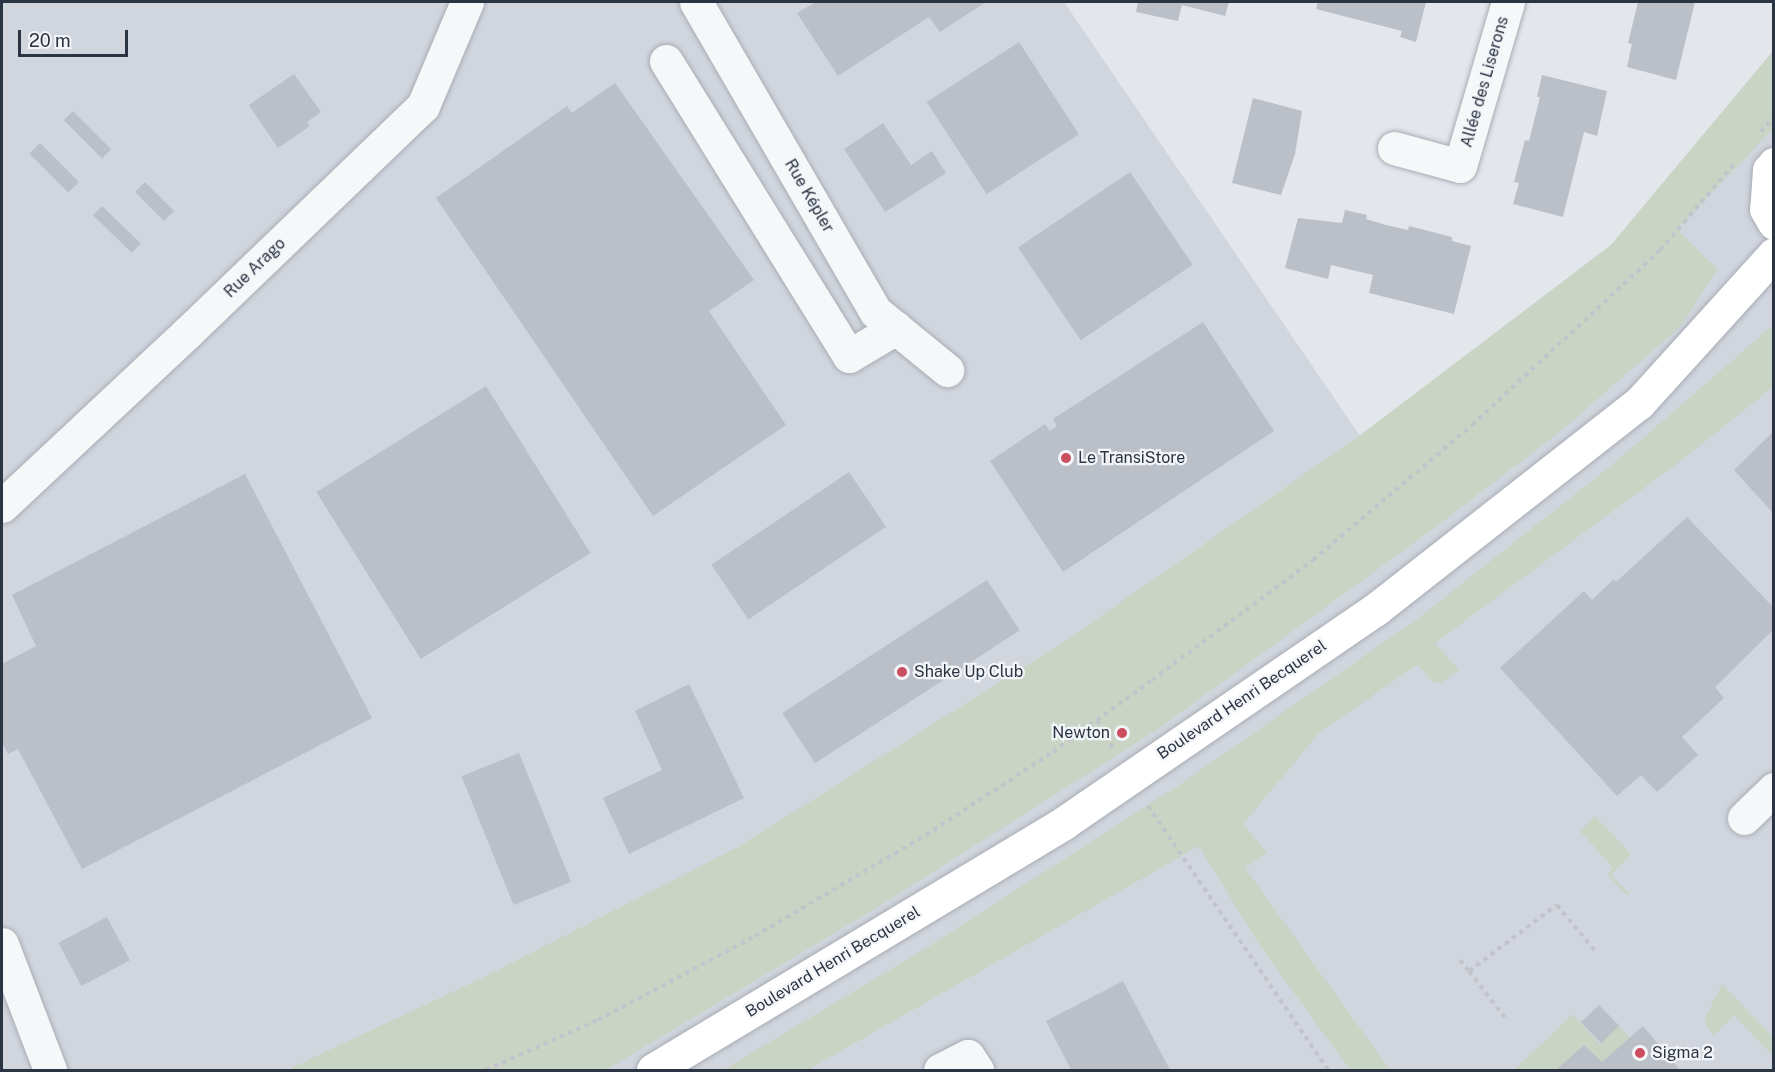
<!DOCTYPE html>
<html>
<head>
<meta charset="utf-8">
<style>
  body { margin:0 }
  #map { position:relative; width:1775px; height:1072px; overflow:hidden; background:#e3e6eb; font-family:"Public Sans",sans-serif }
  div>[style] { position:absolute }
  .built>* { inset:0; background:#d1d5dd }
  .green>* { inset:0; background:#c9d4c5 }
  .building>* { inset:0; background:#babfc8; transform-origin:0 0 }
  .path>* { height:4px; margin-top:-2px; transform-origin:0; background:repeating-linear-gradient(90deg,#c1c4ca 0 4.5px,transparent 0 9px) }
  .roads { filter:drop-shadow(0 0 2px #a8adb5) drop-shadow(0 0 2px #a8adb5) }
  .minor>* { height:33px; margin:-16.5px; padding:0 16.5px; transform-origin:16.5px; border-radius:16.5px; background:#f6f7f9 }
  .major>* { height:33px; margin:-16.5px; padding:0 16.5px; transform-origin:16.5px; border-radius:16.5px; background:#fff }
  .dots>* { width:16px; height:16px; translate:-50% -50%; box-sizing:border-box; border:3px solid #f3f5f8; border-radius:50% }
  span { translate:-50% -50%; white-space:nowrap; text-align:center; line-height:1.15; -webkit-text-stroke:4.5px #f3f5f8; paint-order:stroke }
  .street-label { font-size:16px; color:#2b3443 }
  .poi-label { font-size:16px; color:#2b3443 }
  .left { translate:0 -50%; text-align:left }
  .right { translate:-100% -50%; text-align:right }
  .frame { position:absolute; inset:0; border:3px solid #2b3443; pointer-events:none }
  .scale { position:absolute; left:18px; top:30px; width:110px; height:27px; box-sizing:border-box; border:3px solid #2b3443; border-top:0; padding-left:8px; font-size:18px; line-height:21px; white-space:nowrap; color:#2b3443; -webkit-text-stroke:4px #f3f5f8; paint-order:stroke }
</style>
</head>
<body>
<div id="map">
  <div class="built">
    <i style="clip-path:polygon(2px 2px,1064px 2px,1360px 436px,1611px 245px,1773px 51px,1773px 1070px,2px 1070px)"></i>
  </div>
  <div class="green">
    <i style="clip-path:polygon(1773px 51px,1773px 129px,1677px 229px,1717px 269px,1681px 326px,1562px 430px,1433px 529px,1158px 729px,878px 907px,606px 1070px,287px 1070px,482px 978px,736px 848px,1065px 641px,1359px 436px,1611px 245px)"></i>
    <i style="clip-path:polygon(1772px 326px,1773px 387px,1687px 456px,1435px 643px,1459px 670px,1442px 682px,1434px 683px,1417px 665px,1320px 732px,1243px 824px,1267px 853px,1245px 868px,1390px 1070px,1350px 1070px,1260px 946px,1199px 846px,808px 1070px,723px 1070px,926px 948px,1179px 785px,1420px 617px,1613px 464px)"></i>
    <i style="clip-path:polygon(1595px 816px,1631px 854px,1611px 875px,1630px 894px,1628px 896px,1607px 874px,1613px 868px,1580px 831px)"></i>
    <i style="clip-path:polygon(1722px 984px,1773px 1037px,1773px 1056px,1734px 1015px,1713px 1036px,1704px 1020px)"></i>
    <i style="clip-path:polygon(1573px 1014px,1599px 1044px,1619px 1026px,1630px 1038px,1602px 1062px,1584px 1045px,1556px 1070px,1514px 1070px)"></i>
  </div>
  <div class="building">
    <i style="clip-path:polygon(816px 2px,986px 2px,940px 32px,929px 17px,838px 76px,797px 13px)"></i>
    <i style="clip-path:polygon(1138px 2px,1229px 2px,1225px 16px,1182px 5px,1178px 21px,1136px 12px)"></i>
    <i style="clip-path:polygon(1318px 2px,1426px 2px,1416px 42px,1400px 37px,1402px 31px,1316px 9px)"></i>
    <i style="clip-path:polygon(1638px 2px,1695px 2px,1676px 80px,1627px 67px,1632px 44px,1628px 43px)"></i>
    <i style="left:1019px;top:42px;width:110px;height:110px;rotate:57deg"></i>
    <i style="clip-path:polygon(294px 74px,321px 112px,307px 122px,310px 126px,278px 148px,249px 105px)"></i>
    <i style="clip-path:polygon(1542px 75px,1607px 91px,1597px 136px,1584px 132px,1563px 217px,1513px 204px,1519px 183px,1514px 182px,1525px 140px,1529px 141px,1540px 97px,1537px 97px)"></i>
    <i style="clip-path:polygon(615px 83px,754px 280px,709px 311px,786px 425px,653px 516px,436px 198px,567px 106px,572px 113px)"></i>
    <i style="clip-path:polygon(1253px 98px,1302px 111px,1295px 154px,1281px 195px,1232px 183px)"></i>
    <i style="left:73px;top:111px;width:54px;height:13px;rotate:45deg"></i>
    <i style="clip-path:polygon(883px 123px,911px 165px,932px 151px,946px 173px,885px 212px,844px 149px)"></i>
    <i style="left:40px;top:143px;width:55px;height:15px;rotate:45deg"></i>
    <i style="left:1130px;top:172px;width:112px;height:135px;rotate:56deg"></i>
    <i style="left:145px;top:182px;width:41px;height:14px;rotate:45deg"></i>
    <i style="left:102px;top:206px;width:54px;height:13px;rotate:44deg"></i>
    <i style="clip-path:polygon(1345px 210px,1367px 215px,1366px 219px,1386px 225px,1408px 230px,1409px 226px,1452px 237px,1452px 241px,1471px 246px,1454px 314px,1369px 293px,1373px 275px,1331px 265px,1328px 279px,1285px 268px,1298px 218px,1342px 223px)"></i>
    <i style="clip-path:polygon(1203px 322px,1274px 431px,1063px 572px,990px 461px,1045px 424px,1050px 431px,1057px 426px,1053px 419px)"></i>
    <i style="left:486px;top:386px;width:197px;height:200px;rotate:58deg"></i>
    <i style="clip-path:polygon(1773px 432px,1773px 513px,1734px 470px)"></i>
    <i style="left:849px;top:472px;width:66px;height:166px;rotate:56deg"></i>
    <i style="clip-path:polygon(245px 474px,372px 718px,82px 869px,18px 749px,8px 754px,2px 742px,2px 664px,36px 646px,12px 595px)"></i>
    <i style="clip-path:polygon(1687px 517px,1773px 607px,1773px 630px,1715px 687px,1724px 698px,1682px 737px,1698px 755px,1657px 792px,1641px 775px,1617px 796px,1500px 668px,1584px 591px,1592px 600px,1614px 579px,1616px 582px)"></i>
    <i style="left:987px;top:580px;width:60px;height:244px;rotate:57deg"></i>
    <i style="clip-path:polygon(689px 684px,744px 798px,629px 854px,603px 798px,662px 770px,635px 711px)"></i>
    <i style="left:519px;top:753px;width:139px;height:62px;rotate:68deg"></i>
    <i style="left:107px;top:917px;width:49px;height:55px;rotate:62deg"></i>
    <i style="clip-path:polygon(1123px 981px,1170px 1070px,1071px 1070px,1046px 1021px)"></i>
    <i style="left:1599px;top:1005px;width:29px;height:25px;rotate:46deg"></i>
    <i style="clip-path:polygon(1643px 1026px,1680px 1070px,1556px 1070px,1584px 1045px,1602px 1062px)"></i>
  </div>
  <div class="path">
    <i style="left:1761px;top:132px;width:21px;rotate:-51deg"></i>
    <i style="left:1097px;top:720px;width:32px;rotate:60deg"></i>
    <i style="left:1148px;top:806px;width:320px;rotate:55.7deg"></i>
    <i style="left:1460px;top:960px;width:14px;rotate:51deg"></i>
    <i style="left:1469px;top:971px;width:110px;rotate:-36.9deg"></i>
    <i style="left:1557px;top:905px;width:60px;rotate:50.4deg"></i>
    <i style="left:1469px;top:971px;width:61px;rotate:52.4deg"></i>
    <i style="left:486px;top:1070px;width:123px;rotate:-24.1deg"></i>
    <i style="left:598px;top:1020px;width:178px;rotate:-28.1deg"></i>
    <i style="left:755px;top:936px;width:199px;rotate:-30.6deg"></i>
    <i style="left:926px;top:835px;width:152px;rotate:-33.2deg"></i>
    <i style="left:1053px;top:752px;width:122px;rotate:-36deg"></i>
    <i style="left:1152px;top:680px;width:201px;rotate:-36.7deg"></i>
    <i style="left:1313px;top:560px;width:209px;rotate:-40.3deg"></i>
    <i style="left:1472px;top:425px;width:257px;rotate:-42.9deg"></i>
    <i style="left:1660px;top:250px;width:112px;rotate:-49.3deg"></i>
  </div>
  <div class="roads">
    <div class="minor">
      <i style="left:696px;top:2px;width:358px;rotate:59.9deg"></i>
      <i style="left:876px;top:312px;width:92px;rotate:39.2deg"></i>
      <i style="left:666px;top:61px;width:347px;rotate:58.2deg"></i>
      <i style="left:849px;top:356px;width:55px;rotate:-30.8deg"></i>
      <i style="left:1394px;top:148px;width:68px;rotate:15.3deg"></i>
      <i style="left:1460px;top:166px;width:171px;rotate:-73.7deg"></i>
      <i style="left:2px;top:506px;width:253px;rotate:-43.1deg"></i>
      <i style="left:187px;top:333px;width:327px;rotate:-43.9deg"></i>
      <i style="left:423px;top:106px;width:113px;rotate:-67.1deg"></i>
      <i style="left:1744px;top:818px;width:42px;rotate:-44deg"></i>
      <i style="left:2px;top:944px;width:135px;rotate:69.1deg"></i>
      <i style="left:940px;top:1070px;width:31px;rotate:-27deg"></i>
      <i style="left:968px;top:1056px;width:17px;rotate:57deg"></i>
    </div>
    <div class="major">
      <i style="left:1774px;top:164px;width:8px;rotate:130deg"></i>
      <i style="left:1769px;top:170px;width:39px;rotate:94deg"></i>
      <i style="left:1766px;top:209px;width:16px;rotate:60deg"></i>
      <i style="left:653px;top:1070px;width:481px;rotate:-31deg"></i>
      <i style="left:1065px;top:822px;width:377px;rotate:-34.4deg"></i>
      <i style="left:1376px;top:609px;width:334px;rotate:-38.1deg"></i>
      <i style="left:1639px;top:403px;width:201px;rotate:-47.8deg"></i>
    </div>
  </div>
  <div class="dots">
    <i style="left:1066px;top:458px;background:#ca4e60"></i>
    <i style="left:902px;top:672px;background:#ca4e60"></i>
    <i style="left:1122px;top:733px;background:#ca4e60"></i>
    <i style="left:1640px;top:1053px;background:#ca4e60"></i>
  </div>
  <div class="street-label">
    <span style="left:1485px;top:82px;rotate:-74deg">Allée des Liserons</span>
    <span style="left:809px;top:196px;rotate:60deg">Rue Képler</span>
    <span style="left:255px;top:268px;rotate:-44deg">Rue Arago</span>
    <span style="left:1242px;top:700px;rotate:-34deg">Boulevard Henri Becquerel</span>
    <span style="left:833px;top:962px;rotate:-31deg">Boulevard Henri Becquerel</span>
  </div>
  <div class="poi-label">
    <span class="left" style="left:1078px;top:458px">Le TransiStore</span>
    <span class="left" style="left:914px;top:672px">Shake Up Club</span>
    <span class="right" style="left:1110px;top:733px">Newton</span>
    <span class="left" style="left:1652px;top:1053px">Sigma 2</span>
  </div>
  <div class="frame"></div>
  <div class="scale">20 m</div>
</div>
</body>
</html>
